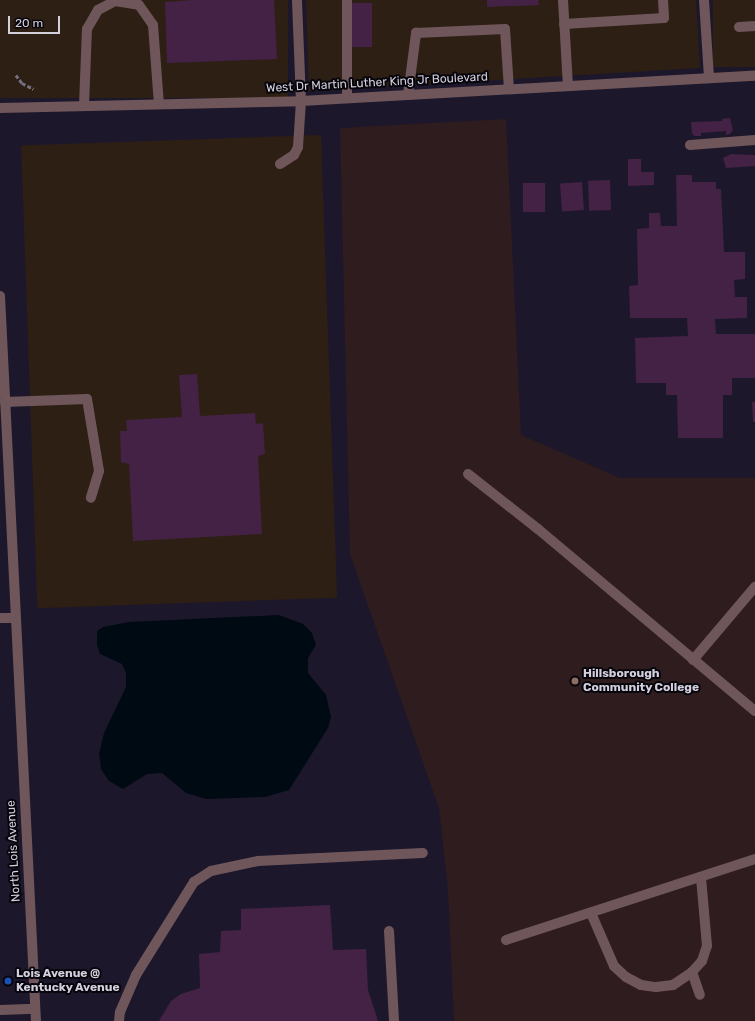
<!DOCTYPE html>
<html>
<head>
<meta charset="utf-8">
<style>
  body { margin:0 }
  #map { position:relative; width:755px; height:1021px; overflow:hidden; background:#1d172b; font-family:Rubik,sans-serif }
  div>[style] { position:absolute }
  .commercial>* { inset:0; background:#2e1f14; transform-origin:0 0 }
  .education>* { inset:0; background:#2f1c1e }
  .water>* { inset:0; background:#000a12 }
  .building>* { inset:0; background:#432246; transform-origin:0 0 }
  .path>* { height:2.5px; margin-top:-1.25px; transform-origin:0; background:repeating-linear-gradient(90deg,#757081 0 4px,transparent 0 6px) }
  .minor>* { height:10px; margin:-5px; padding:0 5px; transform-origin:5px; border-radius:5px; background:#6f565a }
  .dots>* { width:11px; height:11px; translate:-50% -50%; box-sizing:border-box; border:2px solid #07050c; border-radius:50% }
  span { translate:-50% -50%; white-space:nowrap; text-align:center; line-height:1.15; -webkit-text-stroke:4px #07050c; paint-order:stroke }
  .street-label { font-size:12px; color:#d3cfdd }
  .poi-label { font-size:12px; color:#d3cfdd; font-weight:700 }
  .left { translate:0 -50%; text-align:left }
  .scale { position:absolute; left:8px; top:16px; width:52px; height:18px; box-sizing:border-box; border:2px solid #d3cfdd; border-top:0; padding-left:5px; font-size:12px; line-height:14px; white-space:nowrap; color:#d3cfdd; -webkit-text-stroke:3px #07050c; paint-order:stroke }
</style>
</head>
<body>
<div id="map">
  <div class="commercial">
    <i style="left:0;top:0;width:288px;height:98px"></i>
    <i style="clip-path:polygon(306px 0,696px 0,700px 68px,309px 91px)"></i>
    <i style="left:713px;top:0;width:42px;height:67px"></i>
    <i style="left:321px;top:135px;width:463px;height:300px;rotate:88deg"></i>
  </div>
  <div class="education">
    <i style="clip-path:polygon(506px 119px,521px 435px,620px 478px,755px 478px,755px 1021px,454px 1021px,448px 889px,439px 808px,350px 554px,340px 128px)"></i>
  </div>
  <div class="water">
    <i style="clip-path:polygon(279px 615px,303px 624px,312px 633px,316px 645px,308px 658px,308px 673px,326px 695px,331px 717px,328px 728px,289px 790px,265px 797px,206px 799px,186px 793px,162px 773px,147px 774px,123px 789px,109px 781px,101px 769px,99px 754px,104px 733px,126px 687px,126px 673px,122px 664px,100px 654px,97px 645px,97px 631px,103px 627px,129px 622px)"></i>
  </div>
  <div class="building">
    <i style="clip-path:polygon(193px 0,274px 0,277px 59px,167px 63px,165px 2px)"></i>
    <i style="clip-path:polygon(487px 0,538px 0,539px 5px,487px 7px)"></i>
    <i style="left:352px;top:3px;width:20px;height:44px"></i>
    <i style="clip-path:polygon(730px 118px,733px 130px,730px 134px,726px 135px,726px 131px,701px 133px,701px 136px,694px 136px,692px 133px,691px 122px,722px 121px,722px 119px)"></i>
    <i style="clip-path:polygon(731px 154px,755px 155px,755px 166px,726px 168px,723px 158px)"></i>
    <i style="clip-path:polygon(628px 159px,641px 159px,641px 172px,654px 172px,654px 185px,628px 186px)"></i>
    <i style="clip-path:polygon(676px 175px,692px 175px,692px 182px,716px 182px,716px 189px,721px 189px,724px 252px,745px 252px,745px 279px,734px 280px,735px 297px,747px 297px,747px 318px,715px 319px,716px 334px,755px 334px,755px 378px,732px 378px,732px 395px,723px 395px,723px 438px,678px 438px,677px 395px,666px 395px,666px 383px,636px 383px,635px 338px,688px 336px,687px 318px,630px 318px,629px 286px,638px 285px,637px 229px,649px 228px,649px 213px,660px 213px,661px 226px,677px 226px)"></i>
    <i style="left:610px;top:180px;width:30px;height:22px;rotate:88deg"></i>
    <i style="left:582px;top:182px;width:28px;height:22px;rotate:86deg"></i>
    <i style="left:545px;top:183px;width:29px;height:22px;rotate:90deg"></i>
    <i style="clip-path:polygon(197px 374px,200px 416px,255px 413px,256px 424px,263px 423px,265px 454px,258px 456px,262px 534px,133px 541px,129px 464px,121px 462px,120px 431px,127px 431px,126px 420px,182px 417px,179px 375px)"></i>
    <i style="clip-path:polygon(752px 402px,755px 402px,755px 422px,753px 422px)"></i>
    <i style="clip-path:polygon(330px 905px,333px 950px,366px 949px,368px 990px,378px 1021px,159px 1021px,171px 1001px,181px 994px,200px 988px,199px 954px,220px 952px,221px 931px,241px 930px,241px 909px)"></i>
  </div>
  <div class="path">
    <i style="left:16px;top:75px;width:10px;rotate:53deg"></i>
    <i style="left:22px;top:83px;width:13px;rotate:27deg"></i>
  </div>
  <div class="minor">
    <i style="left:347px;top:0;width:98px;rotate:90deg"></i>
    <i style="left:563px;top:0;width:86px;rotate:86.7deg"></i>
    <i style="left:704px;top:0;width:78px;rotate:86.3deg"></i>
    <i style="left:564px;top:24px;width:100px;rotate:-3.4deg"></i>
    <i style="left:664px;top:18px;width:18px;rotate:-93deg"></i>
    <i style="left:739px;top:27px;width:16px;rotate:-4deg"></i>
    <i style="left:408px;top:95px;width:63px;rotate:-82.6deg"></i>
    <i style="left:416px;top:33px;width:89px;rotate:-2.6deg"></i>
    <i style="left:505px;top:29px;width:60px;rotate:86.2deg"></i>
    <i style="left:84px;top:106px;width:77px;rotate:-87.8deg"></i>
    <i style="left:87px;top:29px;width:22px;rotate:-60deg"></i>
    <i style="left:98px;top:10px;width:19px;rotate:-28deg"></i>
    <i style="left:115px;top:1px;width:24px;rotate:9deg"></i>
    <i style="left:139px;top:5px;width:24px;rotate:55deg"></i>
    <i style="left:153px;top:25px;width:79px;rotate:85.7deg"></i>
    <i style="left:0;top:108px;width:301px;rotate:-1.3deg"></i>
    <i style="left:301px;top:101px;width:455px;rotate:-3.2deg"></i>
    <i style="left:690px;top:145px;width:65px;rotate:-4.4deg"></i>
    <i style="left:280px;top:164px;width:17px;rotate:-33deg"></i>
    <i style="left:294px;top:155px;width:9px;rotate:-63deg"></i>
    <i style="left:298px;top:147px;width:46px;rotate:-86.3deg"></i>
    <i style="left:301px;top:101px;width:101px;rotate:-92.3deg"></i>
    <i style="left:0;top:296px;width:726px;rotate:87.16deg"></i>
    <i style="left:5px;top:402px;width:82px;rotate:-2.1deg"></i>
    <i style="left:87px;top:399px;width:73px;rotate:80.5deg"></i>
    <i style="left:99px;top:471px;width:28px;rotate:107deg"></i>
    <i style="left:468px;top:474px;width:89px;rotate:38.2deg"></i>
    <i style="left:538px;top:529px;width:283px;rotate:40deg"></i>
    <i style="left:0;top:618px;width:15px"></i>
    <i style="left:693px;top:660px;width:96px;rotate:-49.7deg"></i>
    <i style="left:591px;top:913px;width:58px;rotate:66.5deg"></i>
    <i style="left:614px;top:966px;width:16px;rotate:43deg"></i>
    <i style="left:626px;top:977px;width:17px;rotate:28deg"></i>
    <i style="left:641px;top:985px;width:15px;rotate:8deg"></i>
    <i style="left:656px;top:987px;width:17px;rotate:-7deg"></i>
    <i style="left:673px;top:985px;width:23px;rotate:-34deg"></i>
    <i style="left:692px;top:972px;width:15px;rotate:-48deg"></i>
    <i style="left:702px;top:961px;width:16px;rotate:-72deg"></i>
    <i style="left:707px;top:946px;width:69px;rotate:-95deg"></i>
    <i style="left:389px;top:931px;width:90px;rotate:86.8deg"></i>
    <i style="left:506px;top:940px;width:262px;rotate:-18deg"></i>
    <i style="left:692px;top:972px;width:24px;rotate:71deg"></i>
    <i style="left:0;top:1010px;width:35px;rotate:-2deg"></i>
    <i style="left:119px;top:1021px;width:9px;rotate:-84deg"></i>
    <i style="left:120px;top:1012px;width:40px;rotate:-66.6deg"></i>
    <i style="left:136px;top:975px;width:110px;rotate:-58.1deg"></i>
    <i style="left:194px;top:882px;width:20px;rotate:-33deg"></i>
    <i style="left:211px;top:871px;width:48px;rotate:-12deg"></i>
    <i style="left:258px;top:861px;width:165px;rotate:-2.8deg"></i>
  </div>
  <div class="dots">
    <i style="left:575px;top:681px;background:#8d6e63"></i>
    <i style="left:8px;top:981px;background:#1a4fb4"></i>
  </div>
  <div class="street-label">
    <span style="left:377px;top:83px;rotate:-3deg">West Dr Martin Luther King Jr Boulevard</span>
    <span style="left:14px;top:851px;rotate:-93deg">North Lois Avenue</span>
  </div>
  <div class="poi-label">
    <span class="left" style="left:583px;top:681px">Hillsborough<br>Community College</span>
    <span class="left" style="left:16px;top:981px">Lois Avenue @<br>Kentucky Avenue</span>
  </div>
  <div class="scale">20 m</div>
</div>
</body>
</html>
